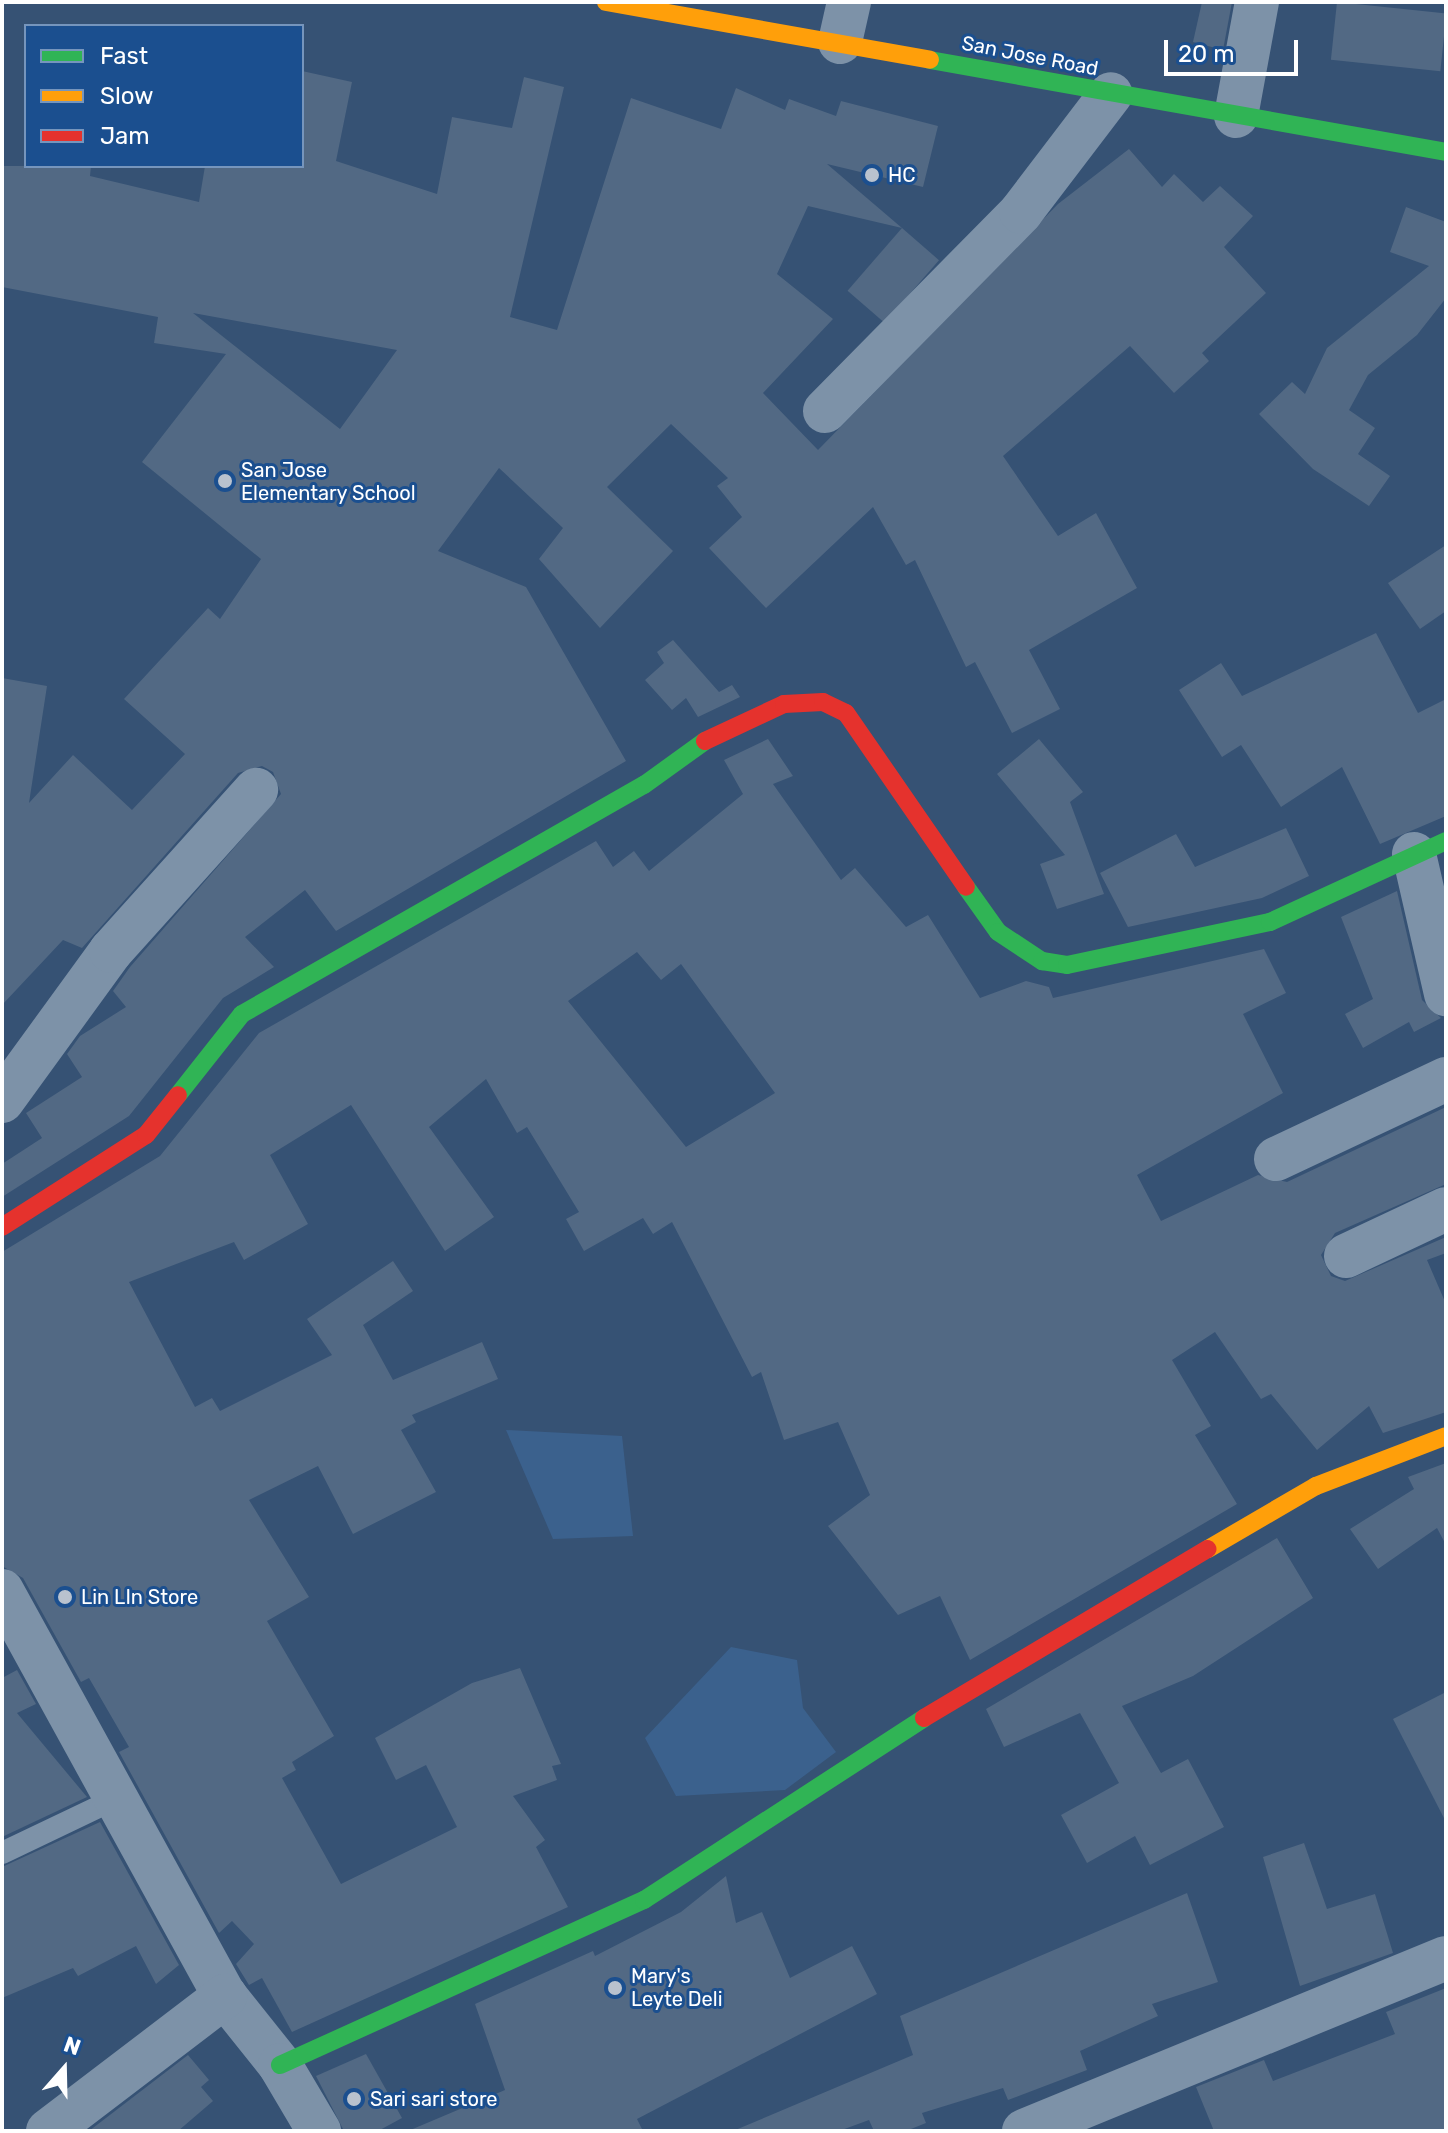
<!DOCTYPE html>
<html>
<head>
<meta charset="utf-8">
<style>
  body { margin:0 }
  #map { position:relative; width:1448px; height:2133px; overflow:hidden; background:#365274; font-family:Rubik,sans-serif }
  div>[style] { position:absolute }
  .water>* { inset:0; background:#3b618d }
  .building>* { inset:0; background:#526984; transform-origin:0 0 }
  .lane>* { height:22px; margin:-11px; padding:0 11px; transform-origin:11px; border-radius:11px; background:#7d92a8 }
  .street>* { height:44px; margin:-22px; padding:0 22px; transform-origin:22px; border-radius:22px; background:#7d92a8 }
  .fast>* { height:18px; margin:-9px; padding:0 9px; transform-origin:9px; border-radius:9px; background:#30b455 }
  .slow>* { height:18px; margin:-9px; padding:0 9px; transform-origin:9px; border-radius:9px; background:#ff9f0a }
  .jam>* { height:18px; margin:-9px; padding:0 9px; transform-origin:9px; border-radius:9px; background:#e5322d }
  .dots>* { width:22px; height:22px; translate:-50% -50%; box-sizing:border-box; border:4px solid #1b4f8f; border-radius:50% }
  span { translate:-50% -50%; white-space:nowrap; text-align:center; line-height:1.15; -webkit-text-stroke:6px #1b4f8f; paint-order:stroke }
  .street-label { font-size:20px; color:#fff }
  .poi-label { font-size:20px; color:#fff }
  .left { translate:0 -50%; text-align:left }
  .frame { position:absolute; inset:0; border:4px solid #fff; pointer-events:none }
  .legend { position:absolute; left:24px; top:24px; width:280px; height:144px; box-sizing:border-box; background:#1b4f8f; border:2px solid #7695bc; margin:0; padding:10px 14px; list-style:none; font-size:24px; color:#fff }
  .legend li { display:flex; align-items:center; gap:16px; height:40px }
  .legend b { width:40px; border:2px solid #7695bc }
  .north { position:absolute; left:24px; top:2029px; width:80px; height:80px; -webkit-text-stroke:6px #1b4f8f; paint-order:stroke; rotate:20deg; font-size:22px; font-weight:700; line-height:32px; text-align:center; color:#fff }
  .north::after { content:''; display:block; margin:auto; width:28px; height:36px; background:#fff; clip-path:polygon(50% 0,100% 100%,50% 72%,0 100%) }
  .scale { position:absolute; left:1164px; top:40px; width:134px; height:36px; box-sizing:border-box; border:4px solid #fff; border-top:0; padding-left:10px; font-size:24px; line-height:28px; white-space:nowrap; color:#fff; -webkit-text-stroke:6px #1b4f8f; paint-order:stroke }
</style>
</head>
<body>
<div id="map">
  <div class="water">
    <i style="clip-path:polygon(506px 1430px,622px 1436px,633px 1536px,553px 1539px)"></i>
    <i style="clip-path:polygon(731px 1647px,797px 1660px,803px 1708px,836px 1752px,785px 1790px,676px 1796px,645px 1738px)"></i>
  </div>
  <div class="building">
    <i style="clip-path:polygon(1202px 2px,1232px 2px,1223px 50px,1193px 42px)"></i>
    <i style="left:1337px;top:2px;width:110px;height:58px;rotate:6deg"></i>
    <i style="clip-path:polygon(evenodd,302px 71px,352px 82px,336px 161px,437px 194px,452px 117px,512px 128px,524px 77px,564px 87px,510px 317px,557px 330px,631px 98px,721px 129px,736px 88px,785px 110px,789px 99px,836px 116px,841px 101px,938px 126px,923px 187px,827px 164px,902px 228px,808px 206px,777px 274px,833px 319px,763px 393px,818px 450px,1058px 204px,1129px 149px,1162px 187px,1174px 174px,1203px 202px,1220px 186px,1253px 216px,1224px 247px,1266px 293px,1202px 353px,1209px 361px,1174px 393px,1130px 346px,1003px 456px,1058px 536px,1096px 513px,1137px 588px,1029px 650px,1060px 709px,1012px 733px,975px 662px,966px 667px,915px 560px,906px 565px,873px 507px,766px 608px,709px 548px,742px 517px,717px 486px,728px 478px,671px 424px,607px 487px,673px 551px,600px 628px,539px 559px,563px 528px,499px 468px,438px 551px,526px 587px,626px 761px,336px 931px,305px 890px,245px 937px,274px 967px,223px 998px,129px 1116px,2px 1197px,2px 1164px,42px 1138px,26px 1113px,82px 1077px,67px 1054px,80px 1036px,126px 1007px,113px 991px,130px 967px,281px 794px,273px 772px,262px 766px,238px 773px,82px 948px,63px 940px,2px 1005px,2px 678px,47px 686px,29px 803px,73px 755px,132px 810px,185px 754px,124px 699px,208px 608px,220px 619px,261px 559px,142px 462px,226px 354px,154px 343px,158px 317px,2px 287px,2px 166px,91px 166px,90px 176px,199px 202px,205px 166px,302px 166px,302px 71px,193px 313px,397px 350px,340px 429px,193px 313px)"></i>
    <i style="clip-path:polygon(1406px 207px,1446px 222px,1446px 298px,1417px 335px,1368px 375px,1349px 410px,1375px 428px,1358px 454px,1390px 476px,1369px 506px,1313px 469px,1259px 414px,1292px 382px,1305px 394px,1327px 348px,1429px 266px,1390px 252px)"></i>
    <i style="left:902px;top:228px;width:49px;height:83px;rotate:41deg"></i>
    <i style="clip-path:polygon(1446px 545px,1446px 611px,1420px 629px,1388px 583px)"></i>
    <i style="clip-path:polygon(1376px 633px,1418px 713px,1446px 699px,1446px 816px,1380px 844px,1342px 767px,1281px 807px,1241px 745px,1222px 757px,1179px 690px,1221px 663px,1242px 696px)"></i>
    <i style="clip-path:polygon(673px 640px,719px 692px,732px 685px,740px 697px,698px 717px,686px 698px,672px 710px,645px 680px,664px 663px,657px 652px)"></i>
    <i style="clip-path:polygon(evenodd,768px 739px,793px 776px,773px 784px,841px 880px,855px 868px,906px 927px,928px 915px,980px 998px,1026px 981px,1049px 987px,1053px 998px,1264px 949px,1286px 993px,1243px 1014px,1283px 1093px,1137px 1175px,1161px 1221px,1258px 1175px,1287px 1182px,1446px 1107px,1446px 1184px,1335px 1233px,1321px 1255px,1331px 1276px,1345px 1281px,1446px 1237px,1446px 1253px,1427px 1260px,1446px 1304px,1446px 1412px,1383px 1433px,1369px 1406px,1317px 1450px,1271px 1394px,1261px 1399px,1215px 1332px,1172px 1360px,1211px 1426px,1195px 1435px,1237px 1504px,970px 1660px,940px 1596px,898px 1615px,828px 1526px,870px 1495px,838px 1422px,784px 1440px,761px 1372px,752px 1377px,672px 1222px,653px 1234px,643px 1218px,584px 1251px,566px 1219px,579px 1212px,527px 1127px,517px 1133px,486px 1079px,429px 1127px,494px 1217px,445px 1251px,351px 1105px,270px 1155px,308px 1224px,244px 1260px,234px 1242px,129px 1282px,195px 1407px,212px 1398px,220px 1411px,332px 1355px,307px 1319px,393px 1261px,413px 1291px,363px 1325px,393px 1380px,482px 1342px,498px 1379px,412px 1415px,416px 1422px,401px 1430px,436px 1492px,353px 1534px,318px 1466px,249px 1500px,309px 1597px,267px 1621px,334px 1736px,292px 1762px,296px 1770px,282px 1778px,341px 1884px,457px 1827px,426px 1765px,396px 1780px,375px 1738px,472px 1683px,520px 1668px,561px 1764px,552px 1766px,557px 1780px,513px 1796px,545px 1840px,536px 1847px,568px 1907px,292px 2032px,262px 1978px,249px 1985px,236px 1964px,254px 1944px,232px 1921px,219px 1933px,119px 1752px,129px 1747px,89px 1678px,81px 1682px,23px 1578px,2px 1566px,2px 1252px,160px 1156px,259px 1033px,596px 841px,613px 867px,634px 851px,649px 871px,743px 794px,724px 760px,768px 739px,637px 952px,661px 980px,681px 964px,775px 1093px,686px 1147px,568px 1001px,637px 952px)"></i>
    <i style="clip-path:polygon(1039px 739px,1083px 792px,1070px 802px,1104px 894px,1057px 909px,1040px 864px,1065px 855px,997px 774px)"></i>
    <i style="clip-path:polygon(1286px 828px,1309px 876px,1262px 898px,1128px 927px,1100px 873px,1176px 834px,1195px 867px)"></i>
    <i style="clip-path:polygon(1397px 891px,1422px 1000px,1441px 1018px,1414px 1032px,1409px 1022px,1363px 1048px,1345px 1014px,1373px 999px,1341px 917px)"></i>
    <i style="clip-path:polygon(1446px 1463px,1446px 1545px,1437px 1528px,1378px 1569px,1350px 1529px,1414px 1489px,1408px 1477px)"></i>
    <i style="clip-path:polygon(1277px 1538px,1313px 1598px,1193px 1676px,1122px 1706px,1161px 1773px,1188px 1759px,1224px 1827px,1150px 1865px,1135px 1836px,1087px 1863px,1061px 1815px,1119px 1783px,1080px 1713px,1004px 1747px,986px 1709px)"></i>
    <i style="clip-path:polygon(17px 1670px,36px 1704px,17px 1713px,87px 1797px,2px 1837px,2px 1678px)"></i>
    <i style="clip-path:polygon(1446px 1692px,1446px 1822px,1393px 1719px)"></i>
    <i style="clip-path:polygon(100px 1822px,179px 1965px,156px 1984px,136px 1946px,78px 1976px,73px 1968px,2px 1998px,2px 1867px)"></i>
    <i style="clip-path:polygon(1304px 1843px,1327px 1909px,1375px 1894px,1393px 1953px,1300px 1986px,1263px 1857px)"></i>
    <i style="clip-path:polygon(726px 1876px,736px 1923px,762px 1912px,790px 1978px,852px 1946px,877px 1994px,637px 2119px,643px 2131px,408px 2131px,505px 2090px,475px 2004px,593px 1951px,595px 1956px,681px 1912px)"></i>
    <i style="clip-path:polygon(1187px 1893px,1218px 1982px,1152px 2004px,1158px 2016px,1080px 2051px,1087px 2070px,1008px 2100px,1003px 2088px,922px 2113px,926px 2123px,906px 2131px,874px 2131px,869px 2120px,839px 2131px,733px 2131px,913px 2055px,900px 2016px)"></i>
    <i style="clip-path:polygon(1446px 1988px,1446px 2131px,1214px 2131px,1196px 2087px,1264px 2060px,1273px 2081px,1395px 2034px,1386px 2012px)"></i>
    <i style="clip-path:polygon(366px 2054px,402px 2118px,378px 2131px,344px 2131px,316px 2076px)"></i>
    <i style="clip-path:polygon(188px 2055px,209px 2080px,201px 2087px,213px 2101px,178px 2131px,89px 2131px)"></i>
  </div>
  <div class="lane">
    <i style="left:2px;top:1853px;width:125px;rotate:-25.5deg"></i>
  </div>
  <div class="street">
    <i style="left:840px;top:42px;width:41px;rotate:-77.3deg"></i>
    <i style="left:1236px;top:116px;width:116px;rotate:-79.6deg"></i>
    <i style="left:825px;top:411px;width:279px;rotate:-45.4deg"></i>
    <i style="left:1021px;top:212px;width:148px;rotate:-52.7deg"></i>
    <i style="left:1414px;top:854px;width:144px;rotate:77.1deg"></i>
    <i style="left:2px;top:1101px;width:185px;rotate:-54deg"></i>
    <i style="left:111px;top:951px;width:217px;rotate:-48deg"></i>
    <i style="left:1276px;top:1159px;width:188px;rotate:-25.2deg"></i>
    <i style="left:1346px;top:1256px;width:110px;rotate:-25.2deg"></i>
    <i style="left:2px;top:1591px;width:462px;rotate:61.2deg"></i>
    <i style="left:225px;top:1996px;width:88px;rotate:51.4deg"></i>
    <i style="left:280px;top:2065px;width:77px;rotate:59.4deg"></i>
    <i style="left:48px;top:2131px;width:223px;rotate:-37.3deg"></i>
    <i style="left:1024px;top:2131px;width:456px;rotate:-22.3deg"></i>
  </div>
  <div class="fast">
    <i style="left:930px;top:60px;width:524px;rotate:10.11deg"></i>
    <i style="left:966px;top:887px;width:55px;rotate:54.6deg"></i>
    <i style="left:998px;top:932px;width:53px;rotate:33.4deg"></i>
    <i style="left:1042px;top:961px;width:25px;rotate:9deg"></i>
    <i style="left:1067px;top:965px;width:208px;rotate:-12deg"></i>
    <i style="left:1270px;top:922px;width:194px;rotate:-24.7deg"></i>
    <i style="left:178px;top:1095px;width:103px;rotate:-51.7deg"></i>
    <i style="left:242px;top:1014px;width:463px;rotate:-29.7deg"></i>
    <i style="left:644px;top:785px;width:75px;rotate:-35.8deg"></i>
    <i style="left:280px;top:2065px;width:400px;rotate:-24.4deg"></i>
    <i style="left:644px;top:1900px;width:334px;rotate:-33deg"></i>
  </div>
  <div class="slow">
    <i style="left:606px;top:2px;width:329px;rotate:10.1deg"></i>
    <i style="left:1208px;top:1549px;width:125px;rotate:-30.3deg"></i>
    <i style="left:1316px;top:1486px;width:139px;rotate:-21deg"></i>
  </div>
  <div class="jam">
    <i style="left:705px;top:741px;width:87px;rotate:-25.1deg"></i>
    <i style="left:784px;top:704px;width:39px;rotate:-3deg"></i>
    <i style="left:823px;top:702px;width:25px;rotate:26deg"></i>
    <i style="left:846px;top:713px;width:211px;rotate:55.4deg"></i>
    <i style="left:2px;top:1227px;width:171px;rotate:-32.6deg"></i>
    <i style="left:146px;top:1135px;width:51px;rotate:-51.3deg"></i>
    <i style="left:924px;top:1718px;width:330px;rotate:-30.8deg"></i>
  </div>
  <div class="dots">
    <i style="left:872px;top:175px;background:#b9c2ce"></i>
    <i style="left:225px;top:481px;background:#b9c2ce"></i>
    <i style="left:65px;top:1597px;background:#b9c2ce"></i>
    <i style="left:615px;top:1988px;background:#b9c2ce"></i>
    <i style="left:354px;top:2099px;background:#b9c2ce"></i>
  </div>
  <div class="street-label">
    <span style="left:1030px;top:56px;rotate:11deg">San Jose Road</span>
  </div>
  <div class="poi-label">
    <span class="left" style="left:888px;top:175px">HC</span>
    <span class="left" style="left:241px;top:482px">San Jose<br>Elementary School</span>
    <span class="left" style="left:81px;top:1597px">Lin LIn Store</span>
    <span class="left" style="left:631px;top:1988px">Mary's<br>Leyte Deli</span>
    <span class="left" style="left:370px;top:2099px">Sari sari store</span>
  </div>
  <div class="frame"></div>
  <ul class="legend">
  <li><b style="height:10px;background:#30b455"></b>Fast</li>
  <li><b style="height:10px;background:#ff9f0a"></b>Slow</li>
  <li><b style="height:10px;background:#e5322d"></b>Jam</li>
  </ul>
  <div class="north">N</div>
  <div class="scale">20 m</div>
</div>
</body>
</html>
